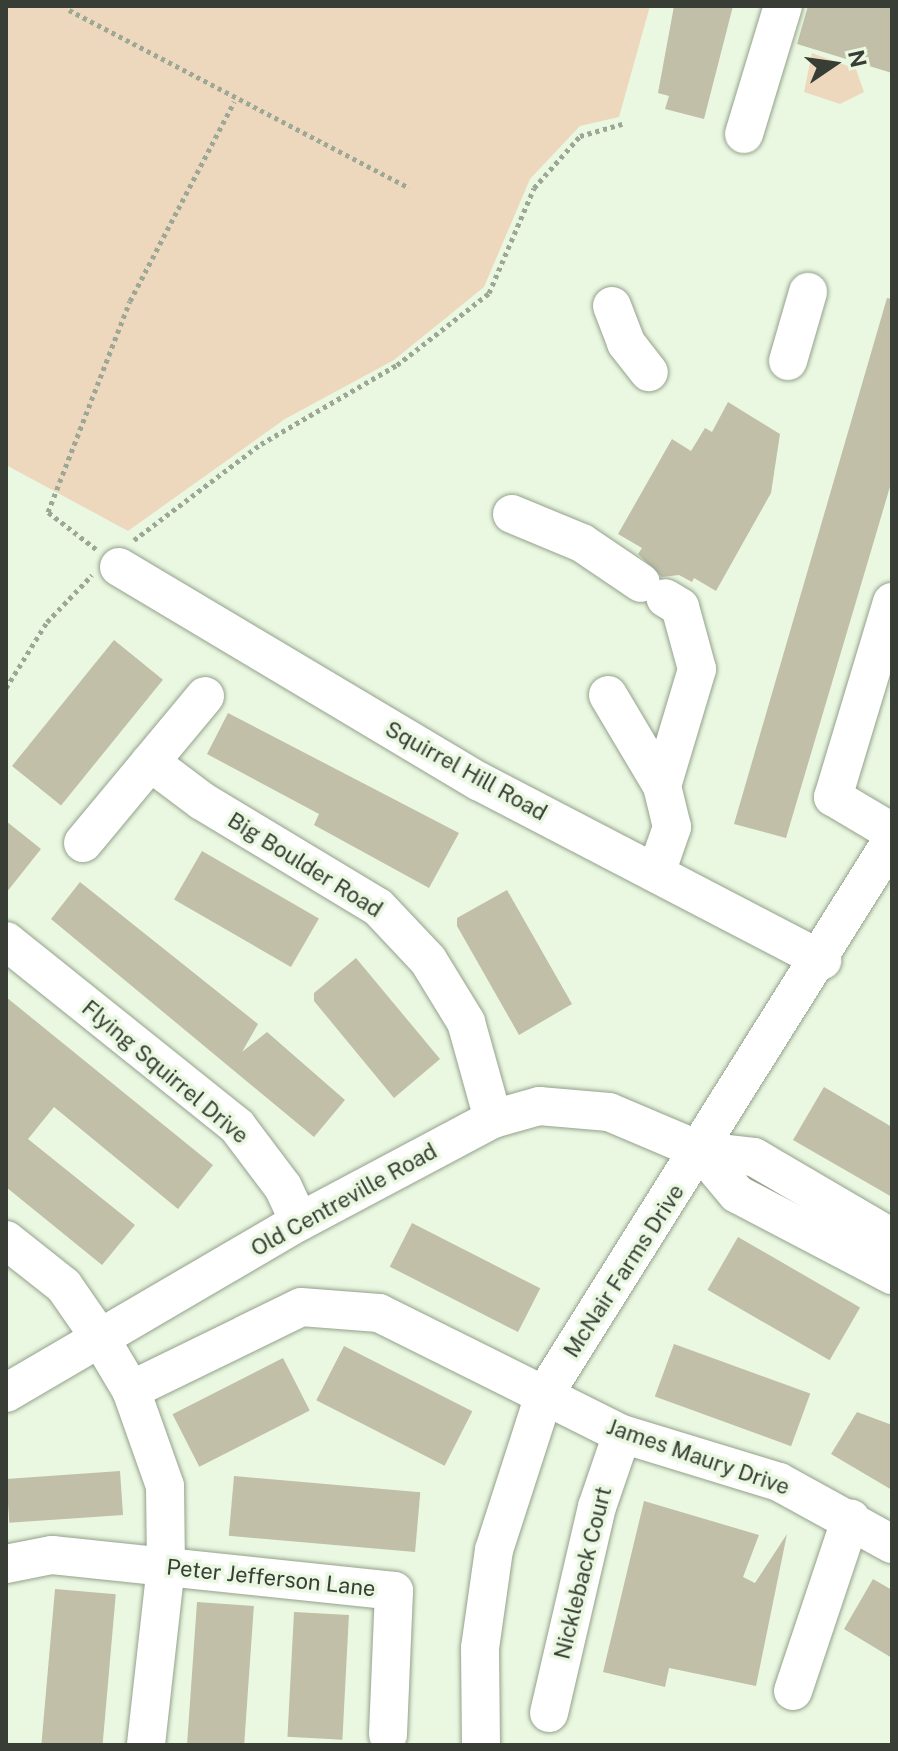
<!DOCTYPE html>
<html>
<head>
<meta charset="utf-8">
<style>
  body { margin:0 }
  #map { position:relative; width:898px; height:1751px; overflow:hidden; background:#eaf8e1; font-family:"Public Sans",sans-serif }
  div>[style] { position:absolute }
  .green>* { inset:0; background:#edd8be }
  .building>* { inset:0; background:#c1bfa7; transform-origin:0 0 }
  .path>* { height:5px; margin-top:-2.5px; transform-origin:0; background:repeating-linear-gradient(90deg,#9da796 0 4px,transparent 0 8px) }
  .roads { filter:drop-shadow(0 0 2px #94a18c) drop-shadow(0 0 2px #94a18c) }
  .minor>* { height:38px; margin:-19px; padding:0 19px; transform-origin:19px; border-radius:19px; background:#fff }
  span { translate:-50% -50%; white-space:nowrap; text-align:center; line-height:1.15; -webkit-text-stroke:7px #eaf8e1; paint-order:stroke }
  .street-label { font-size:22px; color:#383e35 }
  .frame { position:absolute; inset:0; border:8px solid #383e35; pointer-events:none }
  .north { position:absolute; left:794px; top:24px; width:80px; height:80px; -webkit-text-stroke:6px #eaf8e1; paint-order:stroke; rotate:77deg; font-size:22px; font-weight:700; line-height:32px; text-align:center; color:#383e35 }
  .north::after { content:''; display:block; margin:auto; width:28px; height:36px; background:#383e35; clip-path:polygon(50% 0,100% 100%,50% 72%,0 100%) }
</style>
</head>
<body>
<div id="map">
  <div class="green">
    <i style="clip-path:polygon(6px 6px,650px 6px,619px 117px,580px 126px,530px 179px,484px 287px,394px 360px,285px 419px,128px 531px,6px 465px)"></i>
    <i style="clip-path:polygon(812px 53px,856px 69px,864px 92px,840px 104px,804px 92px)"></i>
  </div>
  <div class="building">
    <i style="clip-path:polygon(674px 6px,733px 6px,704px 119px,665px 109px,669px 96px,658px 93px)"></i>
    <i style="clip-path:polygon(808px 6px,892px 6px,892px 73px,797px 44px)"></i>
    <i style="clip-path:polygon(887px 298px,892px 299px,892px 480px,786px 838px,734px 824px)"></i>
    <i style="clip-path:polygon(728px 402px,780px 434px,771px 493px,716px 591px,694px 578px,692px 582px,679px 575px,662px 577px,638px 554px,642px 548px,618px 534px,672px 439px,691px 451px,705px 428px,712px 432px)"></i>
    <i style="left:114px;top:640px;width:63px;height:162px;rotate:39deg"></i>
    <i style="clip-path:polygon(228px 713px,459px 833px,429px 888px,314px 825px,319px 814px,207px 754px)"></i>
    <i style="clip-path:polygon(6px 821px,41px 849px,6px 893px)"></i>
    <i style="left:202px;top:851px;width:135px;height:56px;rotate:30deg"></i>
    <i style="clip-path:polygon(80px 882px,258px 1024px,242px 1052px,267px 1032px,345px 1100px,314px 1137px,51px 919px)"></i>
    <i style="clip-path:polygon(507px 890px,572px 1004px,519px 1035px,457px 926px,457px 918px)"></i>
    <i style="clip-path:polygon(356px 958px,440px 1059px,394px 1098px,314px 1001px,314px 993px)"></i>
    <i style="clip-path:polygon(6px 997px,213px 1165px,178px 1209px,54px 1107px,28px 1139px,135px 1225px,102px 1265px,6px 1187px)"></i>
    <i style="clip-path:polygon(824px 1087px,892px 1127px,892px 1197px,793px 1140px)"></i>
    <i style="left:412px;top:1223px;width:144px;height:49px;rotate:27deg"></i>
    <i style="left:738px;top:1237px;width:141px;height:61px;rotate:30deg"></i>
    <i style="left:674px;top:1344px;width:145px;height:56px;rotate:20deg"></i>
    <i style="left:344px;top:1346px;width:144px;height:61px;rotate:27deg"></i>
    <i style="left:283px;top:1358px;width:59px;height:124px;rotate:63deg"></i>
    <i style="clip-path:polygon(857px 1412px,892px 1425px,892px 1490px,831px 1454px)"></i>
    <i style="left:120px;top:1471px;width:44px;height:114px;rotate:86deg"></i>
    <i style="left:234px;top:1476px;width:187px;height:60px;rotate:5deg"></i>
    <i style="clip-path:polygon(644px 1501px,759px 1535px,743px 1577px,755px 1583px,787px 1534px,756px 1686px,669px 1668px,665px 1687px,603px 1672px)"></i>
    <i style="clip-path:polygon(873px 1579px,892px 1590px,892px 1658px,844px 1629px)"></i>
    <i style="left:55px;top:1589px;width:61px;height:156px;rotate:5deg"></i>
    <i style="left:197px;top:1602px;width:57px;height:144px;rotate:4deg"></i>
    <i style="left:294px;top:1612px;width:55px;height:125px;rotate:3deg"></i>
  </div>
  <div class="path">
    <i style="left:69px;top:10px;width:384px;rotate:27.6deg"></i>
    <i style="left:134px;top:540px;width:159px;rotate:-37.1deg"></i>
    <i style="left:261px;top:444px;width:157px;rotate:-30.2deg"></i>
    <i style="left:397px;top:365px;width:117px;rotate:-38deg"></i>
    <i style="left:489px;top:293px;width:114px;rotate:-66.8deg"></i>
    <i style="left:534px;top:188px;width:69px;rotate:-48.5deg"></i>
    <i style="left:580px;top:136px;width:44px;rotate:-15.9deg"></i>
    <i style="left:96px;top:549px;width:61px;rotate:-142.4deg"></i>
    <i style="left:48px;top:512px;width:226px;rotate:-68.8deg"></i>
    <i style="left:130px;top:301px;width:225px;rotate:-62.4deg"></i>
    <i style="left:6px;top:688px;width:78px;rotate:-58.2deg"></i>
    <i style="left:47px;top:622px;width:65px;rotate:-46.2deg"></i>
  </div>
  <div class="roads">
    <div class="minor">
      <i style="left:744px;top:134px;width:134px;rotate:-73.1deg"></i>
      <i style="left:612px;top:306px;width:40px;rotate:69deg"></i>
      <i style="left:626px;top:343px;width:37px;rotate:52deg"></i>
      <i style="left:788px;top:361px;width:72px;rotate:-73.8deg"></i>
      <i style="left:512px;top:514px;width:76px;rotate:22.5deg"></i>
      <i style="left:582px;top:543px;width:71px;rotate:34.1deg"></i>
      <i style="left:119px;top:567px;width:420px;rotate:30.8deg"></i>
      <i style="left:480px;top:782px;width:386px;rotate:27.5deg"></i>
      <i style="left:892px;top:602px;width:204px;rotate:106.8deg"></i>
      <i style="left:833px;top:797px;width:69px;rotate:30.7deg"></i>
      <i style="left:608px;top:695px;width:106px;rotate:59.3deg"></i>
      <i style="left:150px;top:762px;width:65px;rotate:36.9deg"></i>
      <i style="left:202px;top:801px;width:205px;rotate:31.1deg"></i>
      <i style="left:378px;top:907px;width:73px;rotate:46.7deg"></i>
      <i style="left:428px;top:960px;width:73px;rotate:58.5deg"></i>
      <i style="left:466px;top:1022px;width:101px;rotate:74.4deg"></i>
      <i style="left:83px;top:843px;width:191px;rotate:-50.3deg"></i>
      <i style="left:656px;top:873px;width:49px;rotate:-70.8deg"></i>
      <i style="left:672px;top:827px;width:42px;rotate:-103.7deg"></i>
      <i style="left:662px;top:786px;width:122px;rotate:-73.3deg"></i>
      <i style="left:697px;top:669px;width:64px;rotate:-105.3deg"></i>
      <i style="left:680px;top:607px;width:17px;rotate:-149deg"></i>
      <i style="left:6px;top:941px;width:296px;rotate:38.7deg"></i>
      <i style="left:237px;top:1126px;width:76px;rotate:53deg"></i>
      <i style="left:283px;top:1187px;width:38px;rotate:65deg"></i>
      <i style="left:701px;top:1151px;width:56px;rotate:50.1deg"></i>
      <i style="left:737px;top:1194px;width:175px;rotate:27.6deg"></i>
      <i style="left:6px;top:1240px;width:74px;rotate:38.4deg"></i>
      <i style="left:64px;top:1286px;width:63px;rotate:55.3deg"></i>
      <i style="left:100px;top:1338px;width:61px;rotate:59.2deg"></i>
      <i style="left:131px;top:1390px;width:102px;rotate:70.5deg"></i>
      <i style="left:165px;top:1486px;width:80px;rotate:89.3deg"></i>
      <i style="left:166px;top:1566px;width:180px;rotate:96.4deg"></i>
      <i style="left:131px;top:1390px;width:189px;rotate:-26deg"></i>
      <i style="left:301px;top:1307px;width:78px;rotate:4.4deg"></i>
      <i style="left:379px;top:1313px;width:271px;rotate:26.5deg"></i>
      <i style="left:622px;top:1434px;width:164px;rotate:17deg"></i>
      <i style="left:779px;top:1482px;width:129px;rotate:28.8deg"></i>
      <i style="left:6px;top:1393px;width:339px;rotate:-30.3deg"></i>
      <i style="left:299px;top:1222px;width:220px;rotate:-28deg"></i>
      <i style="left:493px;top:1119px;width:48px;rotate:-15.8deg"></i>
      <i style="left:539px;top:1106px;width:70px;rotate:4.9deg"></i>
      <i style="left:609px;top:1112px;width:100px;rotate:23deg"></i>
      <i style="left:701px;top:1151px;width:53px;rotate:6.5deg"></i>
      <i style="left:754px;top:1157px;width:160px;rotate:30.4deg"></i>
      <i style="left:6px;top:1564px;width:47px;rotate:-11.1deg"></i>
      <i style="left:52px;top:1555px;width:344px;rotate:6deg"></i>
      <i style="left:394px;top:1591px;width:144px;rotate:92.4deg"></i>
      <i style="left:793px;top:1691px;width:182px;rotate:-71.5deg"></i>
      <i style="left:549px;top:1713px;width:212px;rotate:-76.9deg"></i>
      <i style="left:597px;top:1507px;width:77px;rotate:-71.1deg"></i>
      <i style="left:481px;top:1745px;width:97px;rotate:-90.6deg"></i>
      <i style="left:480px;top:1648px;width:99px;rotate:-81.9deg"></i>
      <i style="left:494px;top:1550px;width:163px;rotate:-72.1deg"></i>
      <i style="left:544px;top:1395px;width:655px;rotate:-57.91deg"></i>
    </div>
  </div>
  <div class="street-label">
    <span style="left:466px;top:771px;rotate:29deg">Squirrel Hill Road</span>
    <span style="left:305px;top:865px;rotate:32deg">Big Boulder Road</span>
    <span style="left:165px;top:1072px;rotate:40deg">Flying Squirrel Drive</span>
    <span style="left:344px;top:1200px;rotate:-29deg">Old Centreville Road</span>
    <span style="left:624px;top:1271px;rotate:-57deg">McNair Farms Drive</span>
    <span style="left:698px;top:1457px;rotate:19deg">James Maury Drive</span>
    <span style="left:583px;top:1573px;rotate:-76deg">Nickleback Court</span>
    <span style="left:271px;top:1578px;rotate:6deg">Peter Jefferson Lane</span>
  </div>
  <div class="frame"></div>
  <div class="north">N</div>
</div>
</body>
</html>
